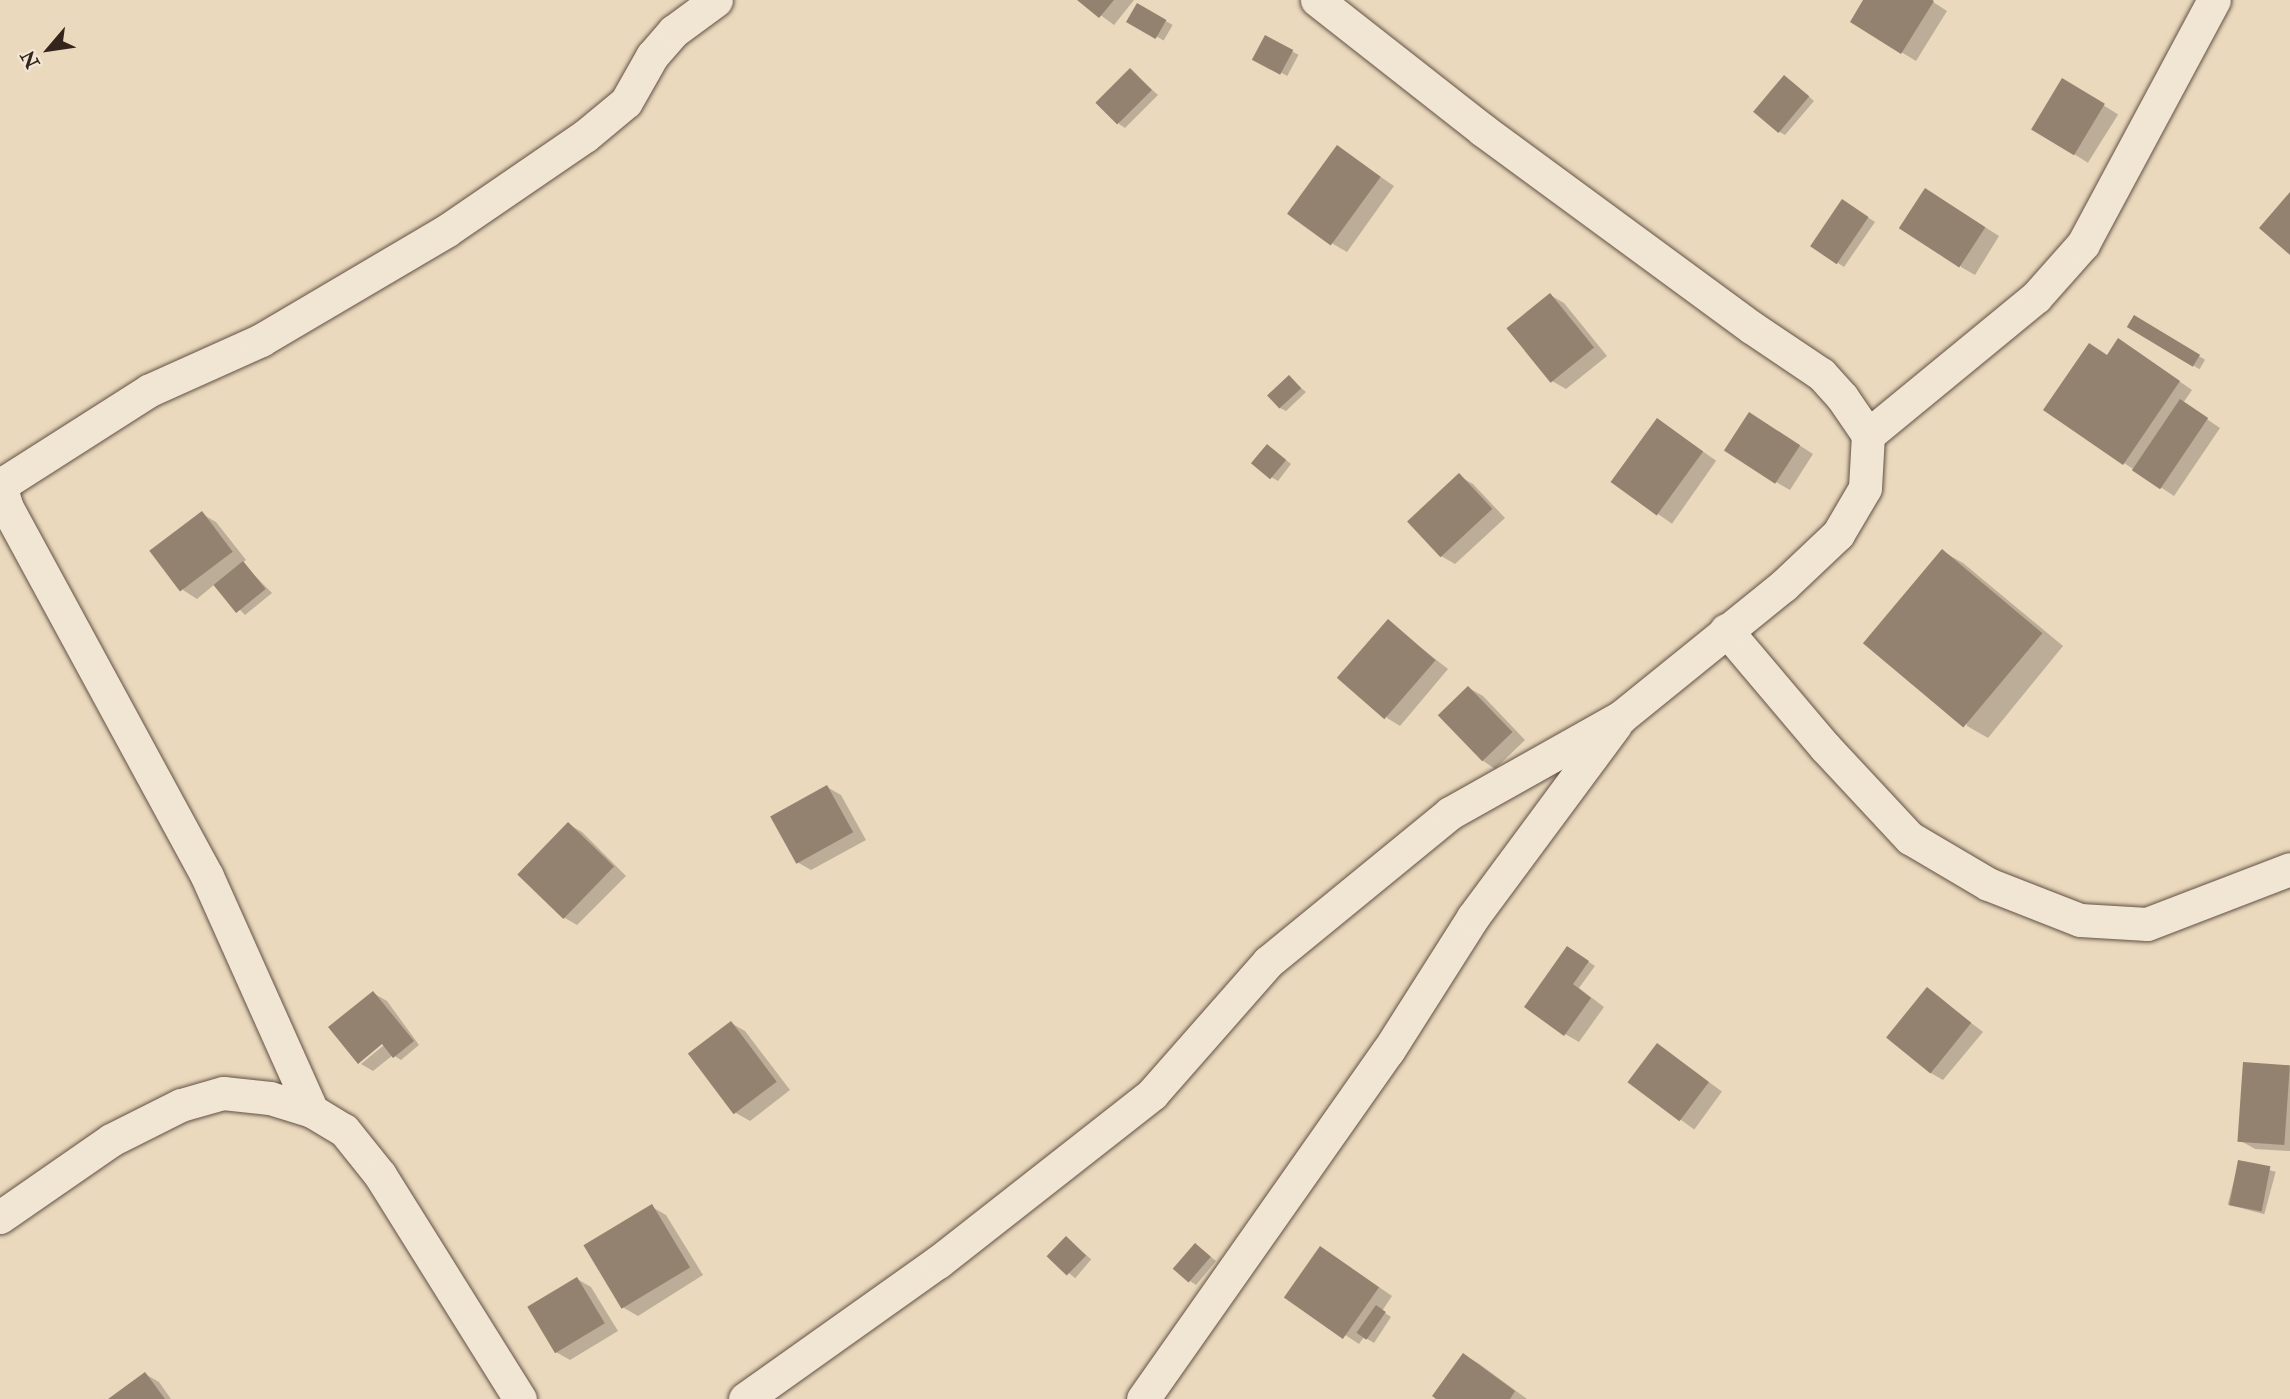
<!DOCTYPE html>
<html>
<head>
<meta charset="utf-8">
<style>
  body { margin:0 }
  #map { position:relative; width:2290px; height:1399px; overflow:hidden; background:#ead9bd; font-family:"IM FELL Double Pica",serif }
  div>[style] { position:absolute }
  .shadow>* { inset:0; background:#0003; transform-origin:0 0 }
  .building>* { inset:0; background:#93826f; transform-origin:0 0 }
  .roads { filter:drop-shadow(0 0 2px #625144) drop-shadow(0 0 2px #625144) }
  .street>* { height:33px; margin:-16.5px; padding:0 16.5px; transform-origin:16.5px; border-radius:16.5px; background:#f1e6d4 }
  span { translate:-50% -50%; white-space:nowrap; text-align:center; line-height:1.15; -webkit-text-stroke:5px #f1e6d4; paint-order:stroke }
  .north { position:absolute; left:14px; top:14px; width:70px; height:70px; -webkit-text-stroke:5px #f1e6d4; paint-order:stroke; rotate:241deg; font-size:19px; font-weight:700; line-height:28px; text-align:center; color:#34241b }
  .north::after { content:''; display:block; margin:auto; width:24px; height:32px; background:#34241b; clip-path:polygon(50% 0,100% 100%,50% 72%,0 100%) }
</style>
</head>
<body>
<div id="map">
  <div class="shadow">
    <i style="clip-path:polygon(1080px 0,1134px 0,1114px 25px)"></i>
    <i style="clip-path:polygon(1865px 0,1930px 0,1947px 11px,1916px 61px,1852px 22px)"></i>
    <i style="left:1138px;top:5px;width:40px;height:18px;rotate:30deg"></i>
    <i style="left:1265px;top:37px;width:38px;height:24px;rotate:28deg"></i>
    <i style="clip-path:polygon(1130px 70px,1158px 95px,1125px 128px,1119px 124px)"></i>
    <i style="left:2063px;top:80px;width:65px;height:57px;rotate:32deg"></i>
    <i style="clip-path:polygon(1791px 81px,1814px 101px,1785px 135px,1778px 131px)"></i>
    <i style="clip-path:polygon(1337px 147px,1394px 186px,1347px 252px,1333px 244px)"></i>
    <i style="clip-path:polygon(1939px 198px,1999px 236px,1975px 275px,1961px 267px)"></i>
    <i style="clip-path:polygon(1849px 205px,1875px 222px,1844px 267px,1838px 263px)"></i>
    <i style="clip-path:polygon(1550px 295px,1564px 303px,1607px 356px,1566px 389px,1552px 381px)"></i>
    <i style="left:2134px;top:317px;width:83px;height:11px;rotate:31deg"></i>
    <i style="clip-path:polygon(2133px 349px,2192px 390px,2183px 403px,2220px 428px,2174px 496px,2124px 463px,2108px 357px)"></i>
    <i style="clip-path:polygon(1289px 378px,1306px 392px,1286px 411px,1280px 408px)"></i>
    <i style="left:1658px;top:420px;width:71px;height:77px;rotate:35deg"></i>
    <i style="clip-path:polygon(1763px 422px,1813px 454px,1790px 490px,1776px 482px)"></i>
    <i style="clip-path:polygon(1274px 450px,1291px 464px,1278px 481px,1271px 477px)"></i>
    <i style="clip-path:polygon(1459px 476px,1473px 484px,1505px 518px,1455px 564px,1441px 556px)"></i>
    <i style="clip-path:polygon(202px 514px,216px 522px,246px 560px,242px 563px,272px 593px,245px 615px,215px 584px,197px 599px,183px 590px)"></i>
    <i style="clip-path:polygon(1942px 551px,1963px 563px,2063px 646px,1988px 738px,1967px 726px)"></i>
    <i style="clip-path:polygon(1388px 622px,1448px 669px,1400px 726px,1387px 718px)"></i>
    <i style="clip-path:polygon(1469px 688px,1483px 696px,1525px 740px,1495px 769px,1482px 760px)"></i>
    <i style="clip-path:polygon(827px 787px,841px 795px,866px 840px,811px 870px,797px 862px)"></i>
    <i style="clip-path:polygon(568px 824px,582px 832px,626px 876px,577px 925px,563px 917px)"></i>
    <i style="clip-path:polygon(1574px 952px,1595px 966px,1579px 988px,1604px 1007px,1579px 1042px,1565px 1034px)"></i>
    <i style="clip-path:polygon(1927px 989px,1983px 1032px,1943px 1080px,1929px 1072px)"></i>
    <i style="clip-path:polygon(373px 993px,387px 1001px,419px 1045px,401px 1060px,393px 1055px,373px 1071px,361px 1064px,384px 1045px)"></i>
    <i style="clip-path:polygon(731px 1023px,745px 1031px,790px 1090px,750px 1121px,736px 1113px)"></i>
    <i style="left:1658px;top:1045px;width:79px;height:47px;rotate:36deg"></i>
    <i style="clip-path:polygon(2290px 1067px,2290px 1151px,2255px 1149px,2241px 1141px)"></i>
    <i style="left:2239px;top:1162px;width:38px;height:44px;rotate:15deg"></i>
    <i style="clip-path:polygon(652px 1207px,666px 1215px,703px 1275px,638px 1316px,624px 1308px)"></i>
    <i style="left:1066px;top:1238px;width:33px;height:25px;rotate:40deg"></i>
    <i style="clip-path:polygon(1201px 1249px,1216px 1261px,1196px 1285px,1190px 1281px)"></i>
    <i style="clip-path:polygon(1334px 1256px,1392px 1296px,1382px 1311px,1391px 1317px,1374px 1343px,1364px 1337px,1359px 1344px,1287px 1297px)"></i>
    <i style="clip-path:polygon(577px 1279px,591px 1287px,618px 1331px,570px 1360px,556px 1352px,530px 1307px)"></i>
    <i style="clip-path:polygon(1464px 1355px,1478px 1363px,1527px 1399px,1439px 1399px)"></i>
    <i style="clip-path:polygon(145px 1374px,159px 1382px,171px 1399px,111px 1399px)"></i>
  </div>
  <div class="building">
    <i style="clip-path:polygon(1077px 0,1114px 0,1099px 18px)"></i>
    <i style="clip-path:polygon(1863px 0,1932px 0,1934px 1px,1901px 54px,1850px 22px)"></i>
    <i style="left:1137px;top:3px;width:34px;height:22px;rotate:30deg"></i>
    <i style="left:1265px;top:35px;width:32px;height:28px;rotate:28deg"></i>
    <i style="left:1130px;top:68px;width:31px;height:49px;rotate:45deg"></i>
    <i style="left:1784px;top:75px;width:33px;height:48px;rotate:40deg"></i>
    <i style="left:2062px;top:78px;width:50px;height:60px;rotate:31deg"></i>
    <i style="left:1337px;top:145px;width:54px;height:85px;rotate:36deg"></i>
    <i style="left:1925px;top:188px;width:72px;height:48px;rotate:33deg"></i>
    <i style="clip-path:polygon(2290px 192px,2290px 255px,2259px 228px)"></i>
    <i style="left:1842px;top:199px;width:32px;height:57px;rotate:34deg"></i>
    <i style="left:1550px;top:293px;width:70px;height:56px;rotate:51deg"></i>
    <i style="left:2134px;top:315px;width:77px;height:14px;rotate:31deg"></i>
    <i style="clip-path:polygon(2118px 338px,2180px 381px,2123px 465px,2043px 410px,2089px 343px,2107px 355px)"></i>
    <i style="left:1289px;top:375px;width:18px;height:30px;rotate:47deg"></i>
    <i style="left:2180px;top:399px;width:34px;height:86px;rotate:34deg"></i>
    <i style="left:1749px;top:412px;width:61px;height:46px;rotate:33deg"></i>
    <i style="left:1657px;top:418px;width:57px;height:79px;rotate:36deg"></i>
    <i style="left:1267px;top:444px;width:25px;height:25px;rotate:40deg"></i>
    <i style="left:1459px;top:473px;width:49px;height:71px;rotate:47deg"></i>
    <i style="left:202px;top:511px;width:51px;height:66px;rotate:53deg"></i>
    <i style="left:1942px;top:549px;width:131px;height:123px;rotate:40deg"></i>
    <i style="left:243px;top:561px;width:36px;height:38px;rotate:51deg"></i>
    <i style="left:1388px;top:619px;width:63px;height:78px;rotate:41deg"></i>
    <i style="left:1468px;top:686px;width:64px;height:42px;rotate:46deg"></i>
    <i style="left:827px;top:785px;width:54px;height:65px;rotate:61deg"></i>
    <i style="left:568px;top:822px;width:64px;height:73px;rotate:44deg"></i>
    <i style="clip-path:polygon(1567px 946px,1589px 961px,1573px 984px,1591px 998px,1564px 1036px,1524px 1007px)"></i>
    <i style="left:1927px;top:987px;width:57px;height:65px;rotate:39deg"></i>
    <i style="clip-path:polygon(373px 991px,414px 1041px,393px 1058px,382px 1044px,358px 1064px,328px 1027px)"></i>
    <i style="left:731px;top:1021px;width:76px;height:54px;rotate:53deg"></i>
    <i style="left:1657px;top:1043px;width:65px;height:49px;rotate:37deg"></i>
    <i style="left:2243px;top:1062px;width:47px;height:80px;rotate:4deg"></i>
    <i style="left:2238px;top:1160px;width:33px;height:46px;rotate:11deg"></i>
    <i style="left:652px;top:1204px;width:74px;height:80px;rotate:59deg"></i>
    <i style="left:1066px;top:1236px;width:28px;height:28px;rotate:44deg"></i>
    <i style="left:1195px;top:1243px;width:21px;height:34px;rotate:41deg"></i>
    <i style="left:1320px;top:1246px;width:72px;height:63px;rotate:35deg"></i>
    <i style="left:577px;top:1277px;width:54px;height:58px;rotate:59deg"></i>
    <i style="left:1376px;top:1305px;width:12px;height:34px;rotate:35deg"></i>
    <i style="clip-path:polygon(1463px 1353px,1515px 1391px,1510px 1399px,1436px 1399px,1432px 1396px)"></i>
    <i style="clip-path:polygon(145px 1372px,165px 1399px,108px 1399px)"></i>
  </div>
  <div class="roads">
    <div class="street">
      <i style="left:1868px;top:435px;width:217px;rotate:-39.4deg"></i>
      <i style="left:2036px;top:297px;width:71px;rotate:-48.4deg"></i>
      <i style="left:2083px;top:244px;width:277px;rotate:-61.8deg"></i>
      <i style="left:1726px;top:630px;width:153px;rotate:49.8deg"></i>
      <i style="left:1825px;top:747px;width:125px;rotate:47deg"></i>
      <i style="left:1910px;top:838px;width:91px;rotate:30.5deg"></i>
      <i style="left:1988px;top:884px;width:99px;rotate:21.4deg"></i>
      <i style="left:2080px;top:920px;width:67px;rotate:3.4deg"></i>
      <i style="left:2147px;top:924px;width:153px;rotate:-21deg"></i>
      <i style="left:312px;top:1111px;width:257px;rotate:-114.1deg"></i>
      <i style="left:207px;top:876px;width:419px;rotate:-118.5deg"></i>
      <i style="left:7px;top:508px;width:17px;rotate:-107deg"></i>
      <i style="left:2px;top:492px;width:12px;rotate:-66deg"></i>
      <i style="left:7px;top:481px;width:169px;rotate:-32.5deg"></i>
      <i style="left:150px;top:390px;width:122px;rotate:-24.2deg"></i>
      <i style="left:261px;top:340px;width:215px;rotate:-30.5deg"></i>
      <i style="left:446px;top:231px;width:168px;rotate:-34.4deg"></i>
      <i style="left:585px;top:136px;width:53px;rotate:-39.7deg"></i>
      <i style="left:626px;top:102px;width:53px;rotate:-60.5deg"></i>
      <i style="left:652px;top:56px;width:33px;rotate:-49deg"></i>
      <i style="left:674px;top:31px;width:52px;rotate:-36.4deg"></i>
      <i style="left:0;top:1217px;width:135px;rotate:-34.7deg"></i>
      <i style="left:111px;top:1140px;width:78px;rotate:-26.6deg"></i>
      <i style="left:181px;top:1105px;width:44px;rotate:-15.9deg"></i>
      <i style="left:223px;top:1093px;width:47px;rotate:6.1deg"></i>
      <i style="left:270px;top:1098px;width:44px;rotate:17.2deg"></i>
      <i style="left:312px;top:1111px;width:37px;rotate:31deg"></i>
      <i style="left:344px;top:1130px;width:58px;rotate:51.3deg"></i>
      <i style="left:380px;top:1175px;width:264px;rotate:58deg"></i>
      <i style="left:745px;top:1399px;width:237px;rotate:-35.4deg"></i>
      <i style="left:938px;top:1262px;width:272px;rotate:-38.1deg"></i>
      <i style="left:1152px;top:1094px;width:176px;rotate:-48.7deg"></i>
      <i style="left:1268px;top:962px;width:235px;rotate:-39.3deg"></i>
      <i style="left:1450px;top:813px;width:196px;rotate:-29.3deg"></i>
      <i style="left:1621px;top:717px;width:208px;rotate:-39deg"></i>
      <i style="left:1783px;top:586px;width:76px;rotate:-43.4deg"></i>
      <i style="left:1838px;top:534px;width:53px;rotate:-59.6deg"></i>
      <i style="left:1865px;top:488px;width:53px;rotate:-86.8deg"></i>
      <i style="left:1868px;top:435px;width:46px;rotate:-124.4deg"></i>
      <i style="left:1842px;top:397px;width:31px;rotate:-132deg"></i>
      <i style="left:1821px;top:374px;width:84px;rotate:-146.1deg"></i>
      <i style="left:1751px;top:327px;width:333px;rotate:-143.7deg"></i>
      <i style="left:1483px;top:130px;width:211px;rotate:-141.9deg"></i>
      <i style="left:1143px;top:1399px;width:426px;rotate:-54.9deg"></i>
      <i style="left:1388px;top:1051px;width:159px;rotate:-57.6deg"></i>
      <i style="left:1473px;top:917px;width:239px;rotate:-53.5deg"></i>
    </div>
  </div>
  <div class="north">N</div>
</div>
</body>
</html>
